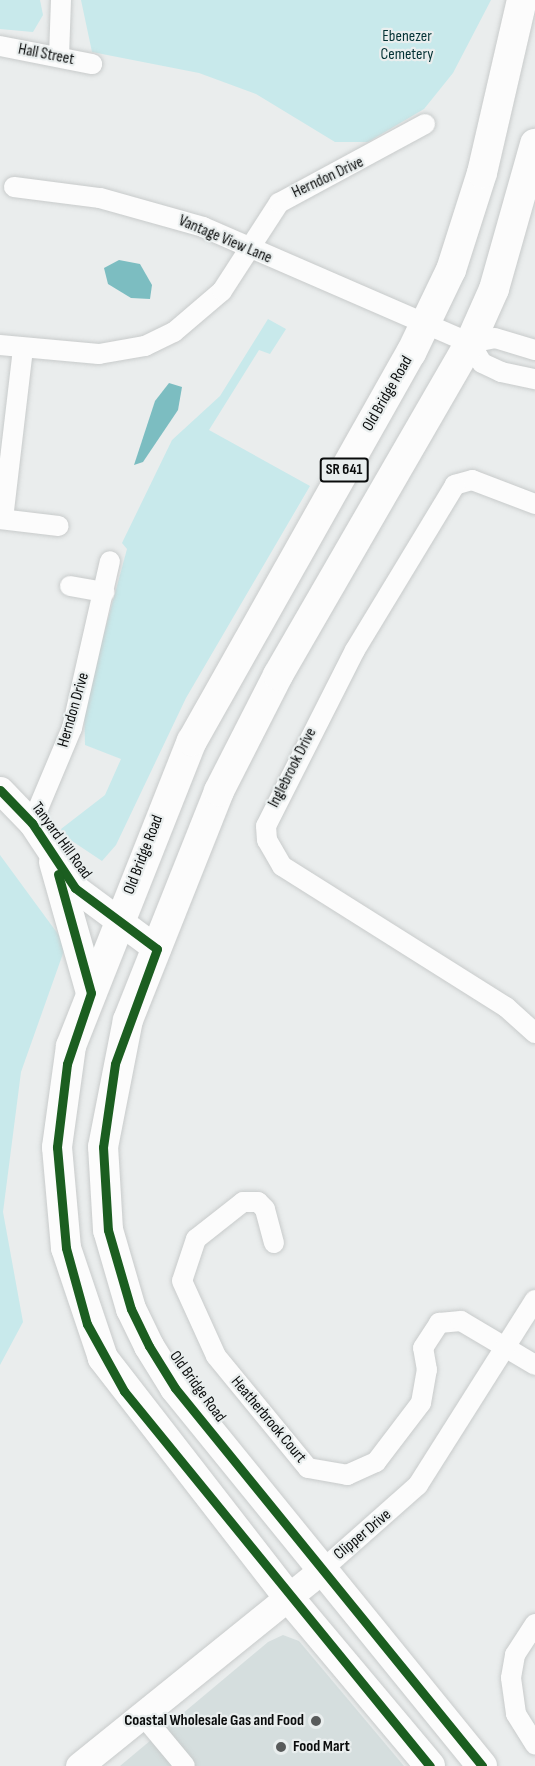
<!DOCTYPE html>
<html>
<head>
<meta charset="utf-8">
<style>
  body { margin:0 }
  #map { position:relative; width:535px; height:1766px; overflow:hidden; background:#eaeded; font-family:"Sofia Sans Condensed",sans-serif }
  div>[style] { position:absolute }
  .built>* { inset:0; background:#d5dede }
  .green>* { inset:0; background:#c8e9eb }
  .water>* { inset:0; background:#7cbdc1 }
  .roads { filter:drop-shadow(0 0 2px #c8cbcb) drop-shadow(0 0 2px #c8cbcb) }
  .street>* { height:20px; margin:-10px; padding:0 10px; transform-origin:10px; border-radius:10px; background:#fcfcfc }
  .secondary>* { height:27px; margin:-13.5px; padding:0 13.5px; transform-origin:13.5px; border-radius:13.5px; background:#fcfcfc }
  .primary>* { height:30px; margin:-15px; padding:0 15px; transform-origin:15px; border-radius:15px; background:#fcfcfc }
  .cycleway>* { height:9px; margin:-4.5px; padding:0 4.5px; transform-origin:4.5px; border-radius:4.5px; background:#1b5e20 }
  .dots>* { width:16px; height:16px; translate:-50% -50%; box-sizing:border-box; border:3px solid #e9eeee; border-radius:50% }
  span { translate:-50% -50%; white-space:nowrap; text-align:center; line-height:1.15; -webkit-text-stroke:4.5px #e9eeee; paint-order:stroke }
  .shield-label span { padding:2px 4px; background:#e9eeee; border:2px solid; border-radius:4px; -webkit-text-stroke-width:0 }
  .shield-label { font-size:15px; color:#0a0c0c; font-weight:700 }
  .park-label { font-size:16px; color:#043235 }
  .street-label { font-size:16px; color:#0a0c0c }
  .poi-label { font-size:16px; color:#0a0c0c; font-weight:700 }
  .right { translate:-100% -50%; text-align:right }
  .left { translate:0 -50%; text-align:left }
</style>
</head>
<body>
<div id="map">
  <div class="built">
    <i style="clip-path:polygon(283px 1635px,299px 1641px,404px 1766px,120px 1766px,268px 1642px)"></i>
  </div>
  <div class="green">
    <i style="clip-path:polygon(0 0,40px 0,43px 15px,33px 32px,0 29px)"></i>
    <i style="clip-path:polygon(81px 0,491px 0,453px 73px,424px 109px,368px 142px,335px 142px,256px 94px,199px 73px,92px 52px)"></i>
    <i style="clip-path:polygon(268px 319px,286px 329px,270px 354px,259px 350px,209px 430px,310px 486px,186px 698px,116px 845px,102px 861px,63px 835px,61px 829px,105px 795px,121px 759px,85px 745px,84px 707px,127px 549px,122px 543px,172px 440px,220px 396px)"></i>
    <i style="clip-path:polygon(0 855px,66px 945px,21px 1072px,3px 1212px,23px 1322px,0 1365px)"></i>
  </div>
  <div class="water">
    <i style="clip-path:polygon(119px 260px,140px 264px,152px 285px,150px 299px,131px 298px,108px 284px,104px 268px)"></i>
    <i style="clip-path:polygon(169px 383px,182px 387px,178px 410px,143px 462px,134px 465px,155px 401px)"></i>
  </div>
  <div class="roads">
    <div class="street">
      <i style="left:0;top:46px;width:94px;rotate:11.1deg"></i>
      <i style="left:59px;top:57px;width:57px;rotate:-88deg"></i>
      <i style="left:14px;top:187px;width:87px;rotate:7.3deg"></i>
      <i style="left:100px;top:198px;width:107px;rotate:15.7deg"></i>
      <i style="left:203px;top:227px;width:291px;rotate:23.5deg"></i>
      <i style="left:470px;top:343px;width:23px;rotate:59deg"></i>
      <i style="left:482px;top:363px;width:21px;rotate:25deg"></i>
      <i style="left:501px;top:372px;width:35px;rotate:12deg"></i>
      <i style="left:470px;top:343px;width:25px;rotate:-11deg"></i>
      <i style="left:495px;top:338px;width:42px;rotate:16.7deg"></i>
      <i style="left:0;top:345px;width:99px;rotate:5.2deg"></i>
      <i style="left:99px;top:354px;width:47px;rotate:-9.9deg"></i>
      <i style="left:145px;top:346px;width:32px;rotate:-26deg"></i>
      <i style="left:174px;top:332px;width:63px;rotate:-40.5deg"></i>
      <i style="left:222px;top:291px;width:105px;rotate:-57.1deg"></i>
      <i style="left:279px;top:203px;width:166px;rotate:-28.4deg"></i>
      <i style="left:535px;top:504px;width:67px;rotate:-159.1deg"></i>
      <i style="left:472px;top:480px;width:18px;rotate:164deg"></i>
      <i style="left:455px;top:485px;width:193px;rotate:121.2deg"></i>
      <i style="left:355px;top:650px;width:197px;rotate:116.8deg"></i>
      <i style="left:266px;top:826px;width:14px;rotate:86deg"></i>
      <i style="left:267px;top:840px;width:30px;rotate:60deg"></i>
      <i style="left:282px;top:866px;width:265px;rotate:32.2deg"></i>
      <i style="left:506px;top:1007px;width:39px;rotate:42deg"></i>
      <i style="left:0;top:519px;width:59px;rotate:6.8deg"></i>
      <i style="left:3px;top:519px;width:172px;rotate:-83.3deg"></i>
      <i style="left:70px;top:586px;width:35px;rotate:10deg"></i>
      <i style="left:32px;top:823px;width:103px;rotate:-67.2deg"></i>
      <i style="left:72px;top:728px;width:171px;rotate:-77.2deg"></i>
      <i style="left:274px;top:1243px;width:35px;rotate:-105deg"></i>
      <i style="left:265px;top:1209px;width:10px;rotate:-135deg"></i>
      <i style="left:258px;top:1202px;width:15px;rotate:180deg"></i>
      <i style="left:243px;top:1202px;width:60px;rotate:141.8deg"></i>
      <i style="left:196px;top:1239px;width:44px;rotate:108.4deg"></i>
      <i style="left:182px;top:1281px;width:82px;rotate:65.6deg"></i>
      <i style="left:216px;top:1356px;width:145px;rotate:50.6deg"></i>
      <i style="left:308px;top:1468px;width:40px;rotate:10deg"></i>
      <i style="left:347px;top:1475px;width:32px;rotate:-24deg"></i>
      <i style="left:376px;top:1462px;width:74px;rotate:-52.7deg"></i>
      <i style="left:421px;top:1403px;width:34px;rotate:-80deg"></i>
      <i style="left:427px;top:1370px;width:22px;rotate:-100deg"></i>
      <i style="left:423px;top:1348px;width:30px;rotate:-57deg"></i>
      <i style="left:439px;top:1323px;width:22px;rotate:-5deg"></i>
      <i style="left:461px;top:1321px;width:86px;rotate:30.7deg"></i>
      <i style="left:322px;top:1570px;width:128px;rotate:-41.5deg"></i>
      <i style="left:418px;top:1485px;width:219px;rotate:-57.7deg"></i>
      <i style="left:535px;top:1624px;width:37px;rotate:123deg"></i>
      <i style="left:515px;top:1655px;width:23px;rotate:100deg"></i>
      <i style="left:511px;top:1678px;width:36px;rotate:82deg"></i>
      <i style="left:516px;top:1714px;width:36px;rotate:58deg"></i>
      <i style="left:145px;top:1718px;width:62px;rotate:50.2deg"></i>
    </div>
    <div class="secondary">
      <i style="left:0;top:790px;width:46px;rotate:45.9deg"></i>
      <i style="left:32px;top:823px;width:78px;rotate:56.5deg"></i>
      <i style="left:75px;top:888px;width:102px;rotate:36.6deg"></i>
      <i style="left:79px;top:1766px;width:312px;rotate:-38.9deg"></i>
    </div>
    <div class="primary">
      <i style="left:54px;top:862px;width:136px;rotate:74.2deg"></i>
      <i style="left:430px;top:1766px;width:219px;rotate:-130deg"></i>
      <i style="left:289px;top:1598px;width:304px;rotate:-127.8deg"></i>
      <i style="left:103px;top:1358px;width:116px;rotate:-108.6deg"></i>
      <i style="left:66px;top:1248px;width:101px;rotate:-95.1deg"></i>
      <i style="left:57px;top:1147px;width:102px;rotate:-82.1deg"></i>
      <i style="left:71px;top:1046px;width:328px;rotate:-68.4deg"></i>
      <i style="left:192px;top:741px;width:446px;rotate:-60.6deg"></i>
      <i style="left:411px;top:353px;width:92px;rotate:-64.3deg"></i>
      <i style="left:451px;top:270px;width:102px;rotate:-72.3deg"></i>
      <i style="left:482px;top:173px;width:178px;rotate:-77deg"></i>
      <i style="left:482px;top:1766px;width:487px;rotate:-129.1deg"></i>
      <i style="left:175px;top:1388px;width:49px;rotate:-121.8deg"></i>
      <i style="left:149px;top:1346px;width:41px;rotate:-115.9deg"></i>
      <i style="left:131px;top:1309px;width:82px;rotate:-106.2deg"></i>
      <i style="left:108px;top:1230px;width:83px;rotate:-93.4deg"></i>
      <i style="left:103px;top:1147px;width:129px;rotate:-78.9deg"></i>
      <i style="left:128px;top:1020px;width:246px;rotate:-68.3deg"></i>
      <i style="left:219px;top:791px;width:130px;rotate:-63deg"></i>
      <i style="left:278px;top:675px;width:384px;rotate:-60deg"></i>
      <i style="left:470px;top:343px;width:59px;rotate:-66deg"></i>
      <i style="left:494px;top:289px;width:151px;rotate:-74.2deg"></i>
    </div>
  </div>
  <div class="cycleway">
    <i style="left:0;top:790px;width:46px;rotate:45.9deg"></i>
    <i style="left:32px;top:823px;width:78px;rotate:56.5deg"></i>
    <i style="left:75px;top:888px;width:102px;rotate:36.6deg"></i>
    <i style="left:157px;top:949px;width:122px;rotate:110.1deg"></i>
    <i style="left:115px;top:1064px;width:84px;rotate:98.2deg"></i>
    <i style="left:103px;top:1147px;width:83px;rotate:86.6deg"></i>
    <i style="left:108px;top:1230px;width:82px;rotate:73.8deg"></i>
    <i style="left:131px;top:1309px;width:41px;rotate:64.1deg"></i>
    <i style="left:149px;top:1346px;width:49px;rotate:58.2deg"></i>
    <i style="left:175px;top:1388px;width:487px;rotate:50.9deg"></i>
    <i style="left:58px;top:874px;width:123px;rotate:74.5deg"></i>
    <i style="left:91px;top:993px;width:75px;rotate:108.7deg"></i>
    <i style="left:67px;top:1064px;width:84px;rotate:96.9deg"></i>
    <i style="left:57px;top:1147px;width:101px;rotate:84.9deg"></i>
    <i style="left:66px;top:1248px;width:79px;rotate:74.6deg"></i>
    <i style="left:87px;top:1324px;width:77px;rotate:61.1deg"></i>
    <i style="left:124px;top:1391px;width:484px;rotate:50.8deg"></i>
  </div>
  <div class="dots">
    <i style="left:316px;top:1721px;background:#585b5b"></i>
    <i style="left:281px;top:1747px;background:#585b5b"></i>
  </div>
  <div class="shield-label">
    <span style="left:344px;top:470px">SR 641</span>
  </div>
  <div class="park-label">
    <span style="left:407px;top:46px">Ebenezer<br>Cemetery</span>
  </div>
  <div class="street-label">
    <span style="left:46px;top:55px;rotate:11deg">Hall Street</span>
    <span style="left:328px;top:178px;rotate:-25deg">Herndon Drive</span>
    <span style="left:225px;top:240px;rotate:23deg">Vantage View Lane</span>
    <span style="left:388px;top:394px;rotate:-60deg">Old Bridge Road</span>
    <span style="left:74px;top:710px;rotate:-74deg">Herndon Drive</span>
    <span style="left:293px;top:768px;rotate:-63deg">Inglebrook Drive</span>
    <span style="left:61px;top:841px;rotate:54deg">Tanyard Hill Road</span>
    <span style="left:144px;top:855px;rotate:-69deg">Old Bridge Road</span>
    <span style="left:197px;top:1387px;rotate:54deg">Old Bridge Road</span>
    <span style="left:268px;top:1420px;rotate:50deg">Heatherbrook Court</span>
    <span style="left:363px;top:1535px;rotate:-40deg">Clipper Drive</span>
  </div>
  <div class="poi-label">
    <span class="right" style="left:304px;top:1721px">Coastal Wholesale Gas and Food</span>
    <span class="left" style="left:293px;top:1747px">Food Mart</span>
  </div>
</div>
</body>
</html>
